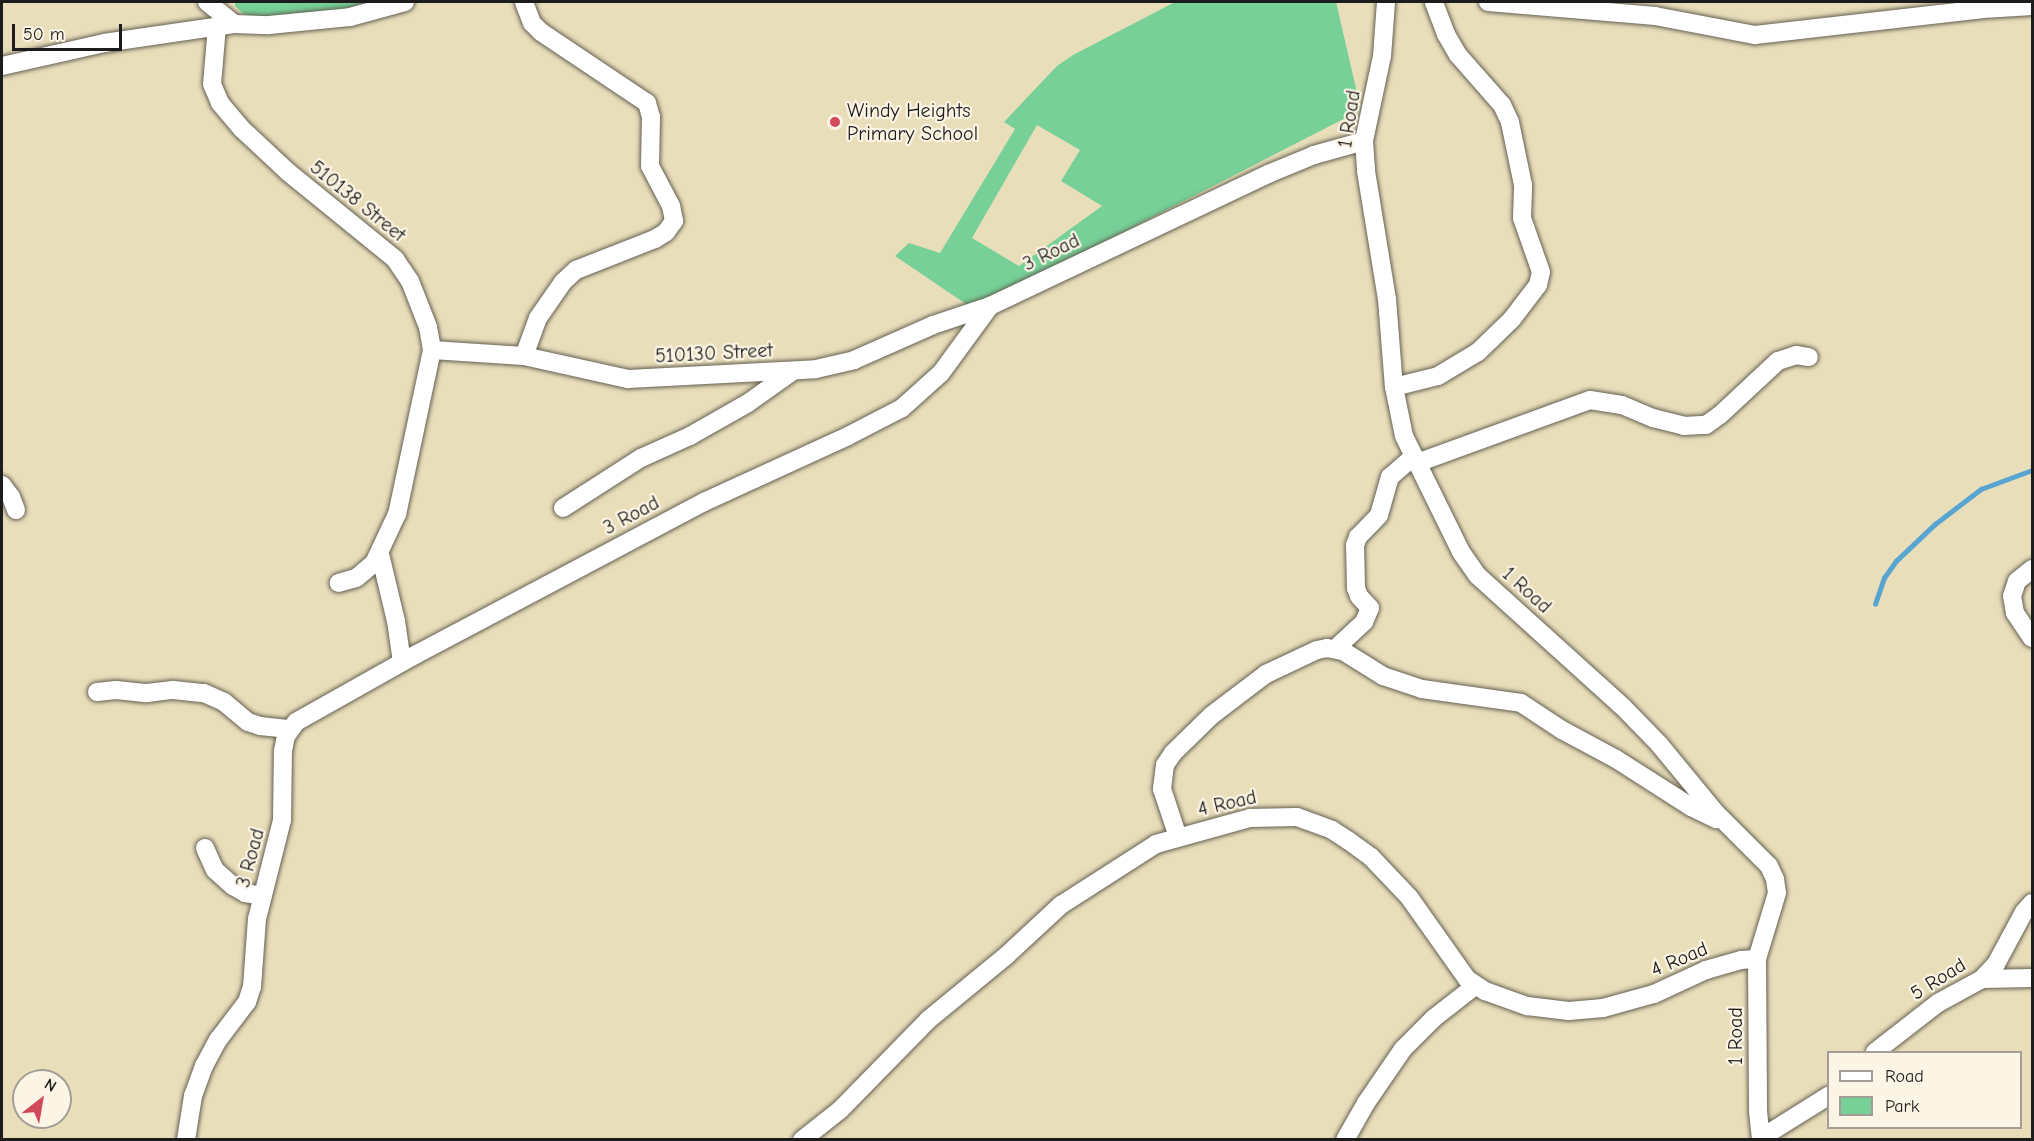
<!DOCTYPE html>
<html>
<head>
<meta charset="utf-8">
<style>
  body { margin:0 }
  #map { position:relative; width:2034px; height:1141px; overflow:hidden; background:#e9deba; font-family:"Comic Neue",sans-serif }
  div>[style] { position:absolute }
  .green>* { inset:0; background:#76d097 }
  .stream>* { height:4.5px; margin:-2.25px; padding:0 2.25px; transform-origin:2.25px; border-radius:2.25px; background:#59a5d1 }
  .roads { filter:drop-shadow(0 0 2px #646053) drop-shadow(0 0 2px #646053) }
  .minor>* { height:18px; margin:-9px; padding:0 9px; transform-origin:9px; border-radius:9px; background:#fff }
  .dots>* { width:16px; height:16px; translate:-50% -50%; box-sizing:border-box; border:3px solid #fcf5e5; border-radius:50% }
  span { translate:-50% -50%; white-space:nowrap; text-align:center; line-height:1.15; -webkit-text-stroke:4.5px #fcf5e5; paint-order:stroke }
  .poi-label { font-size:20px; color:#1c1c1c }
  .left { translate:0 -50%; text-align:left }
  .street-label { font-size:20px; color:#1c1c1c }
  .frame { position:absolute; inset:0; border:3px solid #1c1c1c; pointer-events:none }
  .legend { position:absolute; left:1827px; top:1051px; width:195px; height:78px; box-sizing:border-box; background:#fcf5e5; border:2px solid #a29e95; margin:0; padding:8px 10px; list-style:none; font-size:18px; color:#1c1c1c }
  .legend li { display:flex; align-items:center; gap:12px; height:30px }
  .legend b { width:30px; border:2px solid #a29e95 }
  .north { position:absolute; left:12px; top:1069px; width:60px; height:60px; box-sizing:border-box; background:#fcf5e5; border:2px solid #a29e95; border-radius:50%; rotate:31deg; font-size:16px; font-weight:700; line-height:24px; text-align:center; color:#1c1c1c }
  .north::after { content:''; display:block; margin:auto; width:21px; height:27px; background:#d1495b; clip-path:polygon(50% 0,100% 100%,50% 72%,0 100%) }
  .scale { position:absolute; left:12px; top:24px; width:110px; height:27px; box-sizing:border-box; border:3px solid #1c1c1c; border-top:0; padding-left:8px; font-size:18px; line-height:21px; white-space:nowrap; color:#1c1c1c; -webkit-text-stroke:4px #fcf5e5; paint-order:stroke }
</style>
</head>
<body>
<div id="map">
  <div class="green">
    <i style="clip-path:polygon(235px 2px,380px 2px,338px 11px,268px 17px,245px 15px,235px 6px)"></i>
    <i style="clip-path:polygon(evenodd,1175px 2px,1336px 2px,1361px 110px,989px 301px,966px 304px,895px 256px,909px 243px,940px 253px,1015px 129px,1004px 122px,1057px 66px,1073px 55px,1175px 2px,1037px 125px,1080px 150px,1061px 181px,1102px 206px,1019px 266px,972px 238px,1037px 125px)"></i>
  </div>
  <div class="stream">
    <i style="left:1875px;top:604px;width:28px;rotate:-71deg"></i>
    <i style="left:1884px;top:578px;width:21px;rotate:-55deg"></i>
    <i style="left:1896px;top:561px;width:54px;rotate:-43.5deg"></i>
    <i style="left:1935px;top:524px;width:58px;rotate:-37.3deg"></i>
    <i style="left:1981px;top:489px;width:54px;rotate:-20.4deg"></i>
  </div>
  <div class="roads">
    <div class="minor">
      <i style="left:207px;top:2px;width:35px;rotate:39deg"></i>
      <i style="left:234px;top:24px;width:35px;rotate:2deg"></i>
      <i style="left:269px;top:25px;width:81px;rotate:-5.6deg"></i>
      <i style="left:350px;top:17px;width:57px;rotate:-15.3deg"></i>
      <i style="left:1386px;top:2px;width:54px;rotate:94.2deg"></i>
      <i style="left:1382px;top:56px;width:87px;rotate:102deg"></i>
      <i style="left:1364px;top:141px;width:30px;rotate:86deg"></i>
      <i style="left:1366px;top:171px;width:130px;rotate:80.7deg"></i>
      <i style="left:1387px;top:299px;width:88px;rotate:85.5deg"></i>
      <i style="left:1394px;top:387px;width:50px;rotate:78.5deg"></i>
      <i style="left:1404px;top:436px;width:129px;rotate:63.8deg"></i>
      <i style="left:1461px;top:552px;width:29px;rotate:55deg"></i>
      <i style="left:1478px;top:576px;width:195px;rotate:42.1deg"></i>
      <i style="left:1623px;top:707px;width:52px;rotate:45.8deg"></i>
      <i style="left:1659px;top:744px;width:88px;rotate:50.5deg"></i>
      <i style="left:1715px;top:812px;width:76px;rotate:45deg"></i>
      <i style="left:1769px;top:866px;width:14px;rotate:65deg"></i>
      <i style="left:1775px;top:879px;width:14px;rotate:82deg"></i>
      <i style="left:1777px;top:893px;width:69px;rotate:106.9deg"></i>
      <i style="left:1757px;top:959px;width:152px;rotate:89.6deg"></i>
      <i style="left:1758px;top:1111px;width:29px;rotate:84deg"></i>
      <i style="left:1488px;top:2px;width:168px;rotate:4.8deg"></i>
      <i style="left:1655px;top:16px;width:102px;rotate:10.8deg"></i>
      <i style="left:1755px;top:35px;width:228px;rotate:-6.5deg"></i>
      <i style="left:1982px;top:9px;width:50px;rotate:-3.4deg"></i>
      <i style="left:217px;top:26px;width:58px;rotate:94.9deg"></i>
      <i style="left:212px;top:84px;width:21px;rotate:67deg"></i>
      <i style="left:220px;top:103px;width:34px;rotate:50deg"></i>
      <i style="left:242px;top:129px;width:63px;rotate:43.1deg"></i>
      <i style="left:288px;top:172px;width:138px;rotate:39.1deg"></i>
      <i style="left:395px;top:259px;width:27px;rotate:56deg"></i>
      <i style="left:410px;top:281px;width:49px;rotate:68.6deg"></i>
      <i style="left:428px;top:327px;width:23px;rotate:80deg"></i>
      <i style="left:432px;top:350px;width:168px;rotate:102deg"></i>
      <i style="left:397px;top:514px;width:54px;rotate:115.1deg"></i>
      <i style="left:374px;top:563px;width:23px;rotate:140deg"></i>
      <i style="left:356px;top:578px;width:18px;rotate:164deg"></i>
      <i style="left:2px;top:66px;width:105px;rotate:-12.7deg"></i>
      <i style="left:104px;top:43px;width:131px;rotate:-8.3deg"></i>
      <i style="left:432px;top:350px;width:92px;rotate:3.7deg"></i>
      <i style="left:524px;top:356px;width:107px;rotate:12.5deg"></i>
      <i style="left:628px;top:379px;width:188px;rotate:-3deg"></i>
      <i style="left:816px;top:369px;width:39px;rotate:-13deg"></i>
      <i style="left:854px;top:360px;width:86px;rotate:-23.9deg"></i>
      <i style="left:933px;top:325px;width:60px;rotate:-18.4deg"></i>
      <i style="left:524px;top:356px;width:40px;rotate:-69.8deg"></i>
      <i style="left:538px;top:318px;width:44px;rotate:-55.2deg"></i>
      <i style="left:563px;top:282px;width:18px;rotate:-43deg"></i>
      <i style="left:576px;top:270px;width:85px;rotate:-21.4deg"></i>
      <i style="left:655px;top:239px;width:13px;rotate:-32deg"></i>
      <i style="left:666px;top:232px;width:14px;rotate:-54deg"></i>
      <i style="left:674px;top:221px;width:15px;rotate:-101deg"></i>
      <i style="left:671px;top:206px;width:45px;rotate:-117.7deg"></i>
      <i style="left:650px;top:166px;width:49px;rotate:-88.8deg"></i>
      <i style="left:651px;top:117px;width:15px;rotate:-106deg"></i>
      <i style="left:647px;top:103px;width:128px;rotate:-146.2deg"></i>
      <i style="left:541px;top:32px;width:13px;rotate:-135deg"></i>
      <i style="left:532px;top:23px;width:22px;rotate:-111deg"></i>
      <i style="left:1394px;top:387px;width:45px;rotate:-14deg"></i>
      <i style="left:1438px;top:376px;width:47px;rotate:-31deg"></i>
      <i style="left:1478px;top:352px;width:47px;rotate:-44.1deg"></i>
      <i style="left:1512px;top:319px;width:43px;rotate:-52.6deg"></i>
      <i style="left:1538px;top:285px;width:13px;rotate:-77deg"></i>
      <i style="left:1541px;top:272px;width:57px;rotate:-109.4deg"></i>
      <i style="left:1522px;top:218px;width:33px;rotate:-88deg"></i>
      <i style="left:1523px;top:185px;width:64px;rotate:-101.7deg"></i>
      <i style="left:1510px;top:122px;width:19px;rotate:-115deg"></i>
      <i style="left:1502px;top:105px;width:67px;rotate:-131.3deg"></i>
      <i style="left:1458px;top:55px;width:24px;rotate:-120deg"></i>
      <i style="left:1446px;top:34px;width:34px;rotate:-111deg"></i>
      <i style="left:1417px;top:463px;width:184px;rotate:-20deg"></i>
      <i style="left:1590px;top:400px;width:32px;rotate:9deg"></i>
      <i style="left:1622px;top:405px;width:34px;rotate:23deg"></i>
      <i style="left:1653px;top:418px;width:32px;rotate:14deg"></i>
      <i style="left:1684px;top:426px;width:22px;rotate:-3deg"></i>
      <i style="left:1706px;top:425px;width:17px;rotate:-36deg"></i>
      <i style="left:1720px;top:415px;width:79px;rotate:-43deg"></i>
      <i style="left:1778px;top:361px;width:19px;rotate:-18deg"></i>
      <i style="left:1796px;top:355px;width:13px;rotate:9deg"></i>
      <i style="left:2px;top:485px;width:15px;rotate:53deg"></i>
      <i style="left:11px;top:497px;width:14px;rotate:69deg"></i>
      <i style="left:563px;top:508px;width:93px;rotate:-32.7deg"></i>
      <i style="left:641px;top:458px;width:54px;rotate:-24.2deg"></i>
      <i style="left:690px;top:436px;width:67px;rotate:-29.6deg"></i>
      <i style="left:748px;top:403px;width:55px;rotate:-35.4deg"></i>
      <i style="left:380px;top:554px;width:69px;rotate:76.6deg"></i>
      <i style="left:396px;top:621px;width:41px;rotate:81.7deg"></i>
      <i style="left:2032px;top:569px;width:19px;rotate:141deg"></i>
      <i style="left:2017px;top:581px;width:16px;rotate:108deg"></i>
      <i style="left:2012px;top:596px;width:17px;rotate:80deg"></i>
      <i style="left:2015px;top:613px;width:30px;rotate:56deg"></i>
      <i style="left:1335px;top:649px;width:40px;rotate:-43deg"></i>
      <i style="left:1364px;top:622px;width:15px;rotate:-67deg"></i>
      <i style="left:1370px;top:608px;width:16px;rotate:-133deg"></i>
      <i style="left:1359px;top:596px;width:9px;rotate:-111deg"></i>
      <i style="left:1356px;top:588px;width:43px;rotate:-91.3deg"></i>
      <i style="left:1355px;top:545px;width:9px;rotate:-69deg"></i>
      <i style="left:1358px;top:537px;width:30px;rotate:-46deg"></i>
      <i style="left:1379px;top:515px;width:40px;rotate:-74deg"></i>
      <i style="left:1390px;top:477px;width:32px;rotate:-41deg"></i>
      <i style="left:97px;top:692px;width:19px;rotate:-6deg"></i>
      <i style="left:116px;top:690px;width:31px;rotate:6deg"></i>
      <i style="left:147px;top:693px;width:26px;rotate:-7deg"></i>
      <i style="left:173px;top:690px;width:31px;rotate:6deg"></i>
      <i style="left:204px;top:693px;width:22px;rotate:24deg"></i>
      <i style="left:224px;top:702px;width:31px;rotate:40deg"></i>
      <i style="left:248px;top:722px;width:13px;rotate:18deg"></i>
      <i style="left:260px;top:726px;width:30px;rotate:6deg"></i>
      <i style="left:1178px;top:837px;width:51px;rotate:-108.4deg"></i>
      <i style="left:1162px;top:789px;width:24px;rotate:-83deg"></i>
      <i style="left:1165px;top:765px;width:14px;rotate:-56deg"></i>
      <i style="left:1173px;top:753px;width:54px;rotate:-44.3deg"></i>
      <i style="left:1212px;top:715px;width:68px;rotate:-37.2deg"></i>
      <i style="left:1266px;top:674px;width:56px;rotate:-25.2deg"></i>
      <i style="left:1317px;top:650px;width:10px;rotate:-11deg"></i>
      <i style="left:1327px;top:648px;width:16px;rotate:11deg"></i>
      <i style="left:1343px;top:651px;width:47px;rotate:32deg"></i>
      <i style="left:1383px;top:676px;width:41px;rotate:18.4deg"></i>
      <i style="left:1422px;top:689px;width:100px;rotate:8deg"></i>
      <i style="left:1521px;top:703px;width:49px;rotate:33.4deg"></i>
      <i style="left:1562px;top:730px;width:61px;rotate:28.2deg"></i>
      <i style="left:1616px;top:759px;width:89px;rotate:32.6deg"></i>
      <i style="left:1691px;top:807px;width:28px;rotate:26deg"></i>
      <i style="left:205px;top:848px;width:24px;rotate:66deg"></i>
      <i style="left:215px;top:870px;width:24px;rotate:42deg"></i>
      <i style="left:233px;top:886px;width:14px;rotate:30deg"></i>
      <i style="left:245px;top:893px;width:18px;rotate:9deg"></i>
      <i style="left:1982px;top:979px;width:50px;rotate:-1.1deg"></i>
      <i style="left:1875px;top:1052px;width:80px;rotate:-37.9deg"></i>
      <i style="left:1938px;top:1003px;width:50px;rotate:-28.6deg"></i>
      <i style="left:1982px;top:979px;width:21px;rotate:-47deg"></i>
      <i style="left:1996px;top:964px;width:59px;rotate:-61.7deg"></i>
      <i style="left:2024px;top:912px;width:12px;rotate:-48deg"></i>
      <i style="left:1761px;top:1138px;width:79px;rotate:-32.1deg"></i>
      <i style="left:186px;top:1140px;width:45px;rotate:-81deg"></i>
      <i style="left:193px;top:1096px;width:32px;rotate:-70deg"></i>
      <i style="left:204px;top:1066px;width:30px;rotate:-62deg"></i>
      <i style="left:218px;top:1040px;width:48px;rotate:-52.7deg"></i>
      <i style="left:247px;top:1002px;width:16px;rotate:-72deg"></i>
      <i style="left:252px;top:987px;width:68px;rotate:-85.8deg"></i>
      <i style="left:257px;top:919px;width:102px;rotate:-75.8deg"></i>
      <i style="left:282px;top:820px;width:69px;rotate:-89.2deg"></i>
      <i style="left:283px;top:751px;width:15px;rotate:-79deg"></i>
      <i style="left:286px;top:736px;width:17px;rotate:-54deg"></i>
      <i style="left:296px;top:722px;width:137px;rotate:-29.4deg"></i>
      <i style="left:415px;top:655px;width:327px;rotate:-27.9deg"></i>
      <i style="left:704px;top:502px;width:158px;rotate:-24.6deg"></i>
      <i style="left:848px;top:436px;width:61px;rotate:-27.4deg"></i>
      <i style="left:902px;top:408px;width:52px;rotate:-41.9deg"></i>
      <i style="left:941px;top:373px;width:83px;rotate:-53.8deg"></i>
      <i style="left:990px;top:306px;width:308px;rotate:-25.4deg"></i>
      <i style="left:1268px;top:174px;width:50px;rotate:-22.4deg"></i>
      <i style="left:1314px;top:155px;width:52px;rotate:-15.6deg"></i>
      <i style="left:802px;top:1140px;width:48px;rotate:-38.3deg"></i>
      <i style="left:840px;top:1110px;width:126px;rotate:-45.6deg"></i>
      <i style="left:928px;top:1020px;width:102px;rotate:-39.4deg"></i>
      <i style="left:1007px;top:955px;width:74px;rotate:-42.8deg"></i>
      <i style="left:1061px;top:905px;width:113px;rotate:-32.7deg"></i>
      <i style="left:1156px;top:844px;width:98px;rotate:-15.5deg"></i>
      <i style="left:1250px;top:818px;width:47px;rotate:-1.2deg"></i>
      <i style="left:1297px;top:817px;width:37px;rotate:20deg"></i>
      <i style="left:1332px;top:830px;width:20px;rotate:33deg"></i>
      <i style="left:1349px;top:841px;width:27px;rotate:36deg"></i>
      <i style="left:1371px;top:857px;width:55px;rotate:46.5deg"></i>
      <i style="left:1409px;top:897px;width:100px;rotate:54.7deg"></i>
      <i style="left:1467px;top:979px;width:22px;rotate:34deg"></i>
      <i style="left:1485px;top:991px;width:45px;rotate:19.7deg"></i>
      <i style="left:1527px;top:1006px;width:42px;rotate:6.8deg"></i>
      <i style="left:1569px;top:1011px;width:34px;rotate:-5deg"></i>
      <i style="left:1603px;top:1008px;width:53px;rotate:-15.4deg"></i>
      <i style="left:1654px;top:994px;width:57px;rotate:-24.8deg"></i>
      <i style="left:1706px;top:970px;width:36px;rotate:-16deg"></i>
      <i style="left:1741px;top:960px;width:16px;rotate:-4deg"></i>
      <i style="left:1345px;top:1140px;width:43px;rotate:-60.4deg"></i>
      <i style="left:1366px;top:1103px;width:65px;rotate:-55.6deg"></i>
      <i style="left:1403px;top:1049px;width:44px;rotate:-45deg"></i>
      <i style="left:1434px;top:1018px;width:52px;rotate:-38deg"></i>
    </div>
  </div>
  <div class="dots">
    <i style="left:835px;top:122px;background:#d1495b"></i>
  </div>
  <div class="poi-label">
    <span class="left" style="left:847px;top:122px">Windy Heights<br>Primary School</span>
  </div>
  <div class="street-label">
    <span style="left:1349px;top:119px;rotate:-81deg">1 Road</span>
    <span style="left:358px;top:201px;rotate:39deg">510138 Street</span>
    <span style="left:1051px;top:252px;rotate:-26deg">3 Road</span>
    <span style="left:714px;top:353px;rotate:-3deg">510130 Street</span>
    <span style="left:631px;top:515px;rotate:-28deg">3 Road</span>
    <span style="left:1527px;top:590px;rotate:42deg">1 Road</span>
    <span style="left:1227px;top:803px;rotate:-13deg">4 Road</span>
    <span style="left:250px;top:858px;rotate:-75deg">3 Road</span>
    <span style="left:1679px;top:959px;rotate:-23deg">4 Road</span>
    <span style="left:1938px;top:979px;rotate:-32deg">5 Road</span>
    <span style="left:1735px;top:1036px;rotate:-90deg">1 Road</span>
  </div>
  <div class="frame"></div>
  <ul class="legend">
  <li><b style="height:8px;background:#fff"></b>Road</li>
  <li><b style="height:16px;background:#76d097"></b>Park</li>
  </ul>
  <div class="north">N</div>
  <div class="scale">50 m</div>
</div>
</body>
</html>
